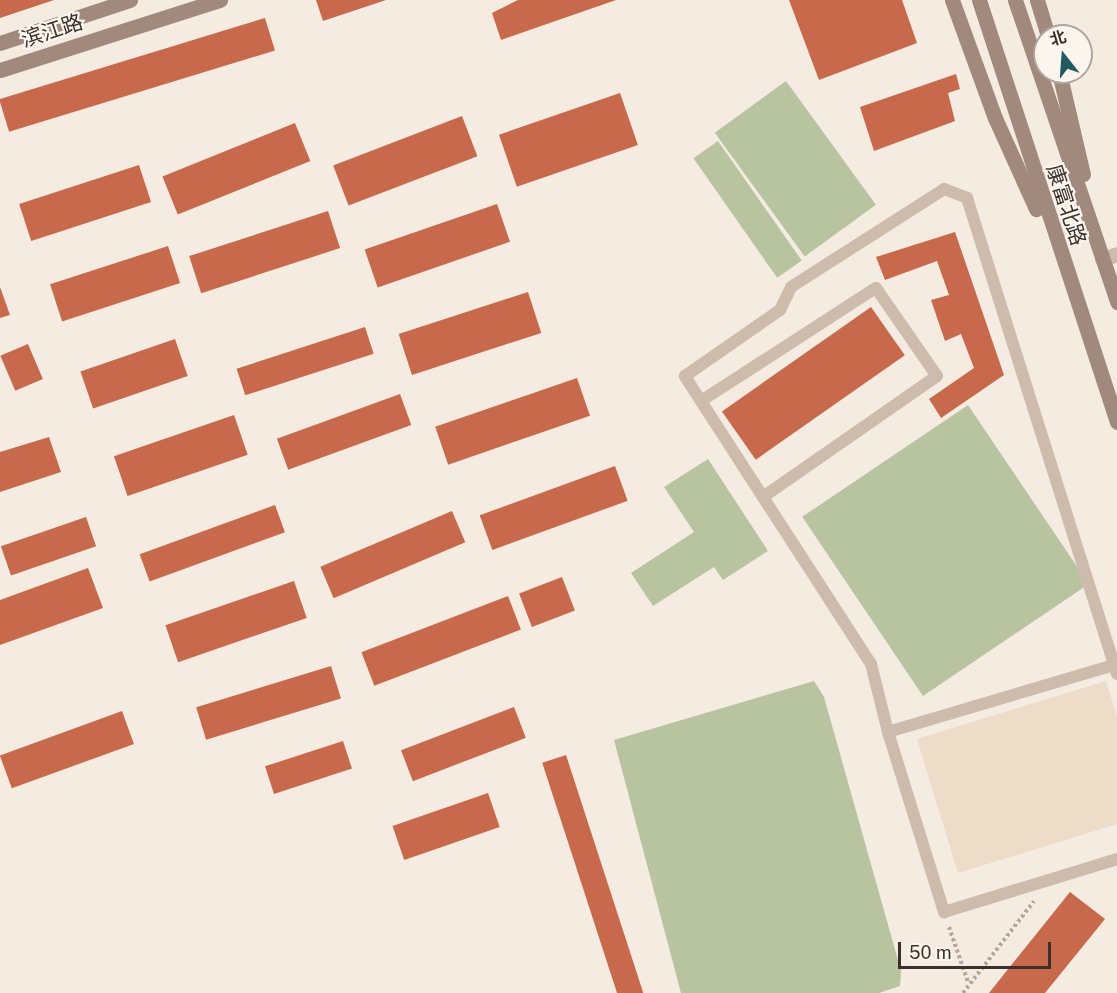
<!DOCTYPE html>
<html>
<head>
<meta charset="utf-8">
<style>
  body { margin:0 }
  #map { position:relative; width:1117px; height:993px; overflow:hidden; background:#f4ebe1; font-family:"Public Sans","Noto Sans SC",sans-serif }
  div>[style] { position:absolute }
  .green>* { inset:0; background:#b8c4a0; transform-origin:0 0 }
  .plaza>* { inset:0; background:#ecdcc8 }
  .building>* { inset:0; background:#c8694b; transform-origin:0 0 }
  .path>* { height:4px; margin-top:-2px; transform-origin:0; background:repeating-linear-gradient(90deg,#b9a596 0 3px,transparent 0 6px) }
  .lane>* { height:12px; margin:-6px; padding:0 6px; transform-origin:6px; border-radius:6px; background:#cdbbac }
  .street>* { height:15px; margin:-7.5px; padding:0 7.5px; transform-origin:7.5px; border-radius:7.5px; background:#cdbbac }
  .secondary>* { height:15px; margin:-7.5px; padding:0 7.5px; transform-origin:7.5px; border-radius:7.5px; background:#a18a7d }
  span { translate:-50% -50%; white-space:nowrap; text-align:center; line-height:1.15; -webkit-text-stroke:4.5px #fbf5ee; paint-order:stroke }
  .street-label { font-size:21px; color:#3b302b }
  .north { position:absolute; left:1033px; top:24px; width:60px; height:60px; box-sizing:border-box; background:#fbf5ee; border:2px solid #aea6a0; border-radius:50%; rotate:343deg; font-size:16px; font-weight:700; line-height:24px; text-align:center; color:#3b302b }
  .north::after { content:''; display:block; margin:auto; width:21px; height:27px; background:#1f5a5e; clip-path:polygon(50% 0,100% 100%,50% 72%,0 100%) }
  .scale { position:absolute; left:898px; top:942px; width:153px; height:27px; box-sizing:border-box; border:3px solid #3b302b; border-top:0; padding-left:8px; font-size:18px; line-height:21px; white-space:nowrap; color:#3b302b; -webkit-text-stroke:4px #fbf5ee; paint-order:stroke }
</style>
</head>
<body>
<div id="map">
  <div class="green">
    <i style="left:786px;top:81px;width:153px;height:88px;rotate:54deg"></i>
    <i style="left:718px;top:141px;width:146px;height:30px;rotate:55deg"></i>
    <i style="left:968px;top:405px;width:216px;height:200px;rotate:56deg"></i>
    <i style="clip-path:polygon(708px 459px,768px 551px,723px 580px,714px 567px,653px 606px,631px 573px,694px 532px,664px 487px)"></i>
    <i style="clip-path:polygon(814px 681px,824px 697px,901px 971px,900px 986px,879px 993px,681px 993px,614px 740px)"></i>
  </div>
  <div class="plaza">
    <i style="clip-path:polygon(1106px 681px,1117px 717px,1117px 824px,958px 873px,917px 739px)"></i>
  </div>
  <div class="building">
    <i style="clip-path:polygon(0 0,54px 0,0 18px)"></i>
    <i style="clip-path:polygon(316px 0,386px 0,323px 21px)"></i>
    <i style="clip-path:polygon(518px 0,616px 0,501px 40px,492px 13px)"></i>
    <i style="clip-path:polygon(789px 0,902px 0,917px 43px,819px 80px)"></i>
    <i style="left:265px;top:18px;width:34px;height:278px;rotate:73deg"></i>
    <i style="clip-path:polygon(956px 74px,960px 89px,948px 93px,955px 121px,874px 151px,860px 107px)"></i>
    <i style="left:620px;top:93px;width:55px;height:128px;rotate:71deg"></i>
    <i style="left:462px;top:116px;width:43px;height:138px;rotate:69deg"></i>
    <i style="left:295px;top:123px;width:41px;height:143px;rotate:68deg"></i>
    <i style="left:139px;top:165px;width:39px;height:126px;rotate:72deg"></i>
    <i style="left:497px;top:204px;width:40px;height:140px;rotate:71deg"></i>
    <i style="left:328px;top:211px;width:39px;height:146px;rotate:72deg"></i>
    <i style="clip-path:polygon(955px 232px,1004px 375px,941px 418px,929px 399px,974px 368px,961px 334px,945px 341px,931px 300px,949px 295px,937px 261px,885px 280px,876px 257px)"></i>
    <i style="left:168px;top:246px;width:39px;height:124px;rotate:72deg"></i>
    <i style="clip-path:polygon(0 287px,10px 315px,0 318px)"></i>
    <i style="left:528px;top:292px;width:43px;height:136px;rotate:72deg"></i>
    <i style="left:871px;top:307px;width:59px;height:182px;rotate:55deg"></i>
    <i style="left:365px;top:327px;width:28px;height:135px;rotate:72deg"></i>
    <i style="left:175px;top:339px;width:39px;height:100px;rotate:71deg"></i>
    <i style="left:28px;top:344px;width:38px;height:30px;rotate:67deg"></i>
    <i style="left:577px;top:378px;width:40px;height:150px;rotate:71deg"></i>
    <i style="left:400px;top:394px;width:33px;height:131px;rotate:70deg"></i>
    <i style="left:234px;top:415px;width:42px;height:127px;rotate:71deg"></i>
    <i style="clip-path:polygon(49px 437px,61px 472px,0 492px,0 452px)"></i>
    <i style="left:615px;top:466px;width:37px;height:144px;rotate:70deg"></i>
    <i style="left:275px;top:505px;width:29px;height:144px;rotate:70deg"></i>
    <i style="left:452px;top:511px;width:34px;height:143px;rotate:67deg"></i>
    <i style="left:86px;top:517px;width:31px;height:90px;rotate:71deg"></i>
    <i style="clip-path:polygon(88px 568px,103px 608px,0 645px,0 600px)"></i>
    <i style="left:562px;top:577px;width:36px;height:46px;rotate:69deg"></i>
    <i style="left:294px;top:581px;width:39px;height:136px;rotate:71deg"></i>
    <i style="left:508px;top:596px;width:36px;height:157px;rotate:69deg"></i>
    <i style="left:331px;top:666px;width:34px;height:141px;rotate:73deg"></i>
    <i style="left:514px;top:707px;width:33px;height:121px;rotate:69deg"></i>
    <i style="left:122px;top:711px;width:35px;height:130px;rotate:70deg"></i>
    <i style="left:343px;top:741px;width:29px;height:82px;rotate:72deg"></i>
    <i style="left:566px;top:755px;width:250px;height:25px;rotate:72deg"></i>
    <i style="left:488px;top:793px;width:36px;height:101px;rotate:71deg"></i>
    <i style="clip-path:polygon(1070px 892px,1105px 919px,1045px 993px,989px 993px)"></i>
  </div>
  <div class="path">
    <i style="left:949px;top:927px;width:58px;rotate:70.9deg"></i>
    <i style="left:963px;top:993px;width:116px;rotate:-52.3deg"></i>
  </div>
  <div class="lane">
    <i style="left:701px;top:401px;width:208px;rotate:-32.9deg"></i>
    <i style="left:876px;top:288px;width:107px;rotate:55.3deg"></i>
    <i style="left:937px;top:376px;width:212px;rotate:145.2deg"></i>
    <i style="left:1117px;top:674px;width:9px;rotate:-108deg"></i>
    <i style="left:1114px;top:665px;width:236px;rotate:163.5deg"></i>
    <i style="left:888px;top:732px;width:189px;rotate:72.7deg"></i>
    <i style="left:944px;top:912px;width:181px;rotate:-17deg"></i>
    <i style="left:888px;top:732px;width:70px;rotate:-104deg"></i>
    <i style="left:871px;top:664px;width:343px;rotate:-122.9deg"></i>
    <i style="left:685px;top:376px;width:116px;rotate:-34.8deg"></i>
    <i style="left:780px;top:310px;width:25px;rotate:-64deg"></i>
    <i style="left:791px;top:287px;width:182px;rotate:-32.6deg"></i>
    <i style="left:944px;top:189px;width:25px;rotate:21deg"></i>
    <i style="left:967px;top:198px;width:490px;rotate:72.5deg"></i>
  </div>
  <div class="street">
    <i style="left:1102px;top:259px;width:16px;rotate:-18deg"></i>
  </div>
  <div class="secondary">
    <i style="left:952px;top:0;width:126px;rotate:70deg"></i>
    <i style="left:995px;top:118px;width:100px;rotate:65.7deg"></i>
    <i style="left:979px;top:0;width:444px;rotate:71.9deg"></i>
    <i style="left:1015px;top:0;width:319px;rotate:71.3deg"></i>
    <i style="left:1037px;top:0;width:38px;rotate:73deg"></i>
    <i style="left:0;top:43px;width:137px;rotate:-18.3deg"></i>
    <i style="left:0;top:70px;width:231px;rotate:-17.7deg"></i>
    <i style="left:1059px;top:72px;width:105px;rotate:76.8deg"></i>
  </div>
  <div class="street-label">
    <span style="left:52px;top:31px;rotate:-18deg">滨江路</span>
    <span style="left:1066px;top:205px;rotate:72deg">康富北路</span>
  </div>
  <div class="north">北</div>
  <div class="scale">50 m</div>
</div>
</body>
</html>
